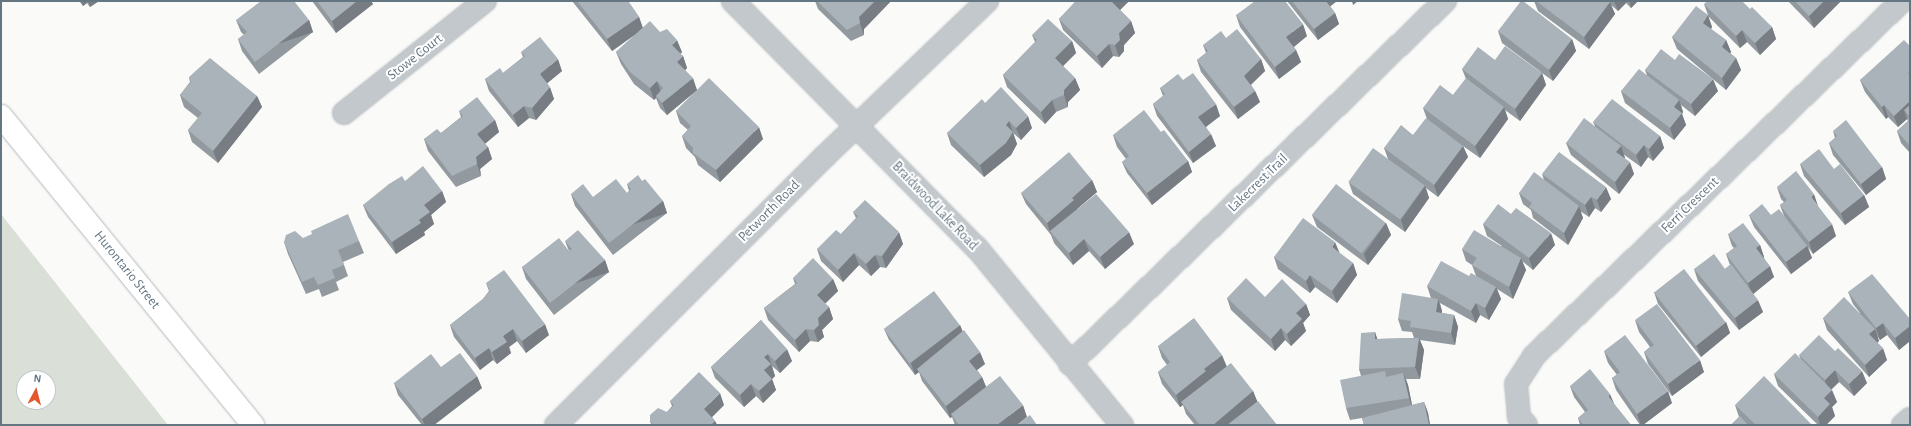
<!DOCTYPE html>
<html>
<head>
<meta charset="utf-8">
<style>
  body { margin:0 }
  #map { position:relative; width:1911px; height:426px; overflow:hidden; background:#fafaf8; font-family:"Alegreya Sans",sans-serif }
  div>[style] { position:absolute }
  .green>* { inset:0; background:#dadfd7 }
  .roads { filter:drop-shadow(0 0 1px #b5babe) drop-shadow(0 0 1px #b5babe) }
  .minor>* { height:22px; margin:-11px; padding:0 11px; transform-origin:11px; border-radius:11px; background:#c3c8cc }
  .major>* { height:22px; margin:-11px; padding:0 11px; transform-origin:11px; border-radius:11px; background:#fff }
  .wall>* { inset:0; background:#929a9f }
  .shaded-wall>* { inset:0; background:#777d82; transform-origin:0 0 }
  .building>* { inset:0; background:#aab3b9; transform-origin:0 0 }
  span { translate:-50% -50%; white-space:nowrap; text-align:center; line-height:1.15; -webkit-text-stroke:4px #fff; paint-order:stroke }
  .street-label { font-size:14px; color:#657683 }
  .frame { position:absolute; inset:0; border:2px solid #657683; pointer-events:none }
  .north { position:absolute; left:16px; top:370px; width:40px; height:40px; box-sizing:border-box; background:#fff; border:1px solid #c1c8cd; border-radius:50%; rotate:7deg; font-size:11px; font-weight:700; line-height:16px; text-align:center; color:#657683 }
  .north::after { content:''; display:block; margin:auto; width:14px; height:18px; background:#e4572e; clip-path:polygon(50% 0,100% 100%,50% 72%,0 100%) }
</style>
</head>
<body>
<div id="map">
  <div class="green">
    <i style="clip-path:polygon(evenodd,1px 214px,168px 425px,1px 425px,1px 214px,24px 378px,48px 378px,48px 402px,24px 402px,24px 378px)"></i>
  </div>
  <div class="roads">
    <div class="minor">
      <i style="left:733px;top:1px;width:347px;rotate:45.4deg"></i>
      <i style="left:977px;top:248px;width:229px;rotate:50.7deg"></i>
      <i style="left:344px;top:113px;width:180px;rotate:-38.5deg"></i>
      <i style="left:1070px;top:364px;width:522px;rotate:-44.07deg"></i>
      <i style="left:556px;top:425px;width:380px;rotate:-45deg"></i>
      <i style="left:825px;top:156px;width:224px;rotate:-43.7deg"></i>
      <i style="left:1526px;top:425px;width:11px;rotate:-131deg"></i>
      <i style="left:1519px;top:417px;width:33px;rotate:-95deg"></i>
      <i style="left:1516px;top:384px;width:33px;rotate:-57deg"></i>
      <i style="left:1534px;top:356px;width:511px;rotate:-43.97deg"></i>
      <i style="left:1903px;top:425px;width:9px;rotate:-41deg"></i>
    </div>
    <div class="major">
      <i style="left:1px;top:116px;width:399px;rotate:50.8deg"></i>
    </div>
  </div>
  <div class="wall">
    <i style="clip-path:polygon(79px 1px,99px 1px,90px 7px,87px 3px,83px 6px)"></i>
    <i style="clip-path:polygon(312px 1px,371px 1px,373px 4px,336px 33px)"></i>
    <i style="clip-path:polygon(572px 1px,628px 1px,639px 17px,643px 28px,660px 32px,682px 52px,680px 54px,683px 56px,687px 68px,685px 70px,697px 90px,763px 139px,720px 182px,698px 165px,695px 157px,686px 148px,682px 136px,688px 130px,680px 123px,676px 111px,696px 91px,667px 115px,660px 108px,656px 98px,654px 100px,634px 84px,621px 64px,616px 52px,637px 33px,612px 51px)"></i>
    <i style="clip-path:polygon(815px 1px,891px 1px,864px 29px,864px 35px,851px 41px,818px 9px)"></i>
    <i style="clip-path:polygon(1076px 1px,1129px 1px,1120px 10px,1131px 21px,1135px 33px,1124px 45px,1124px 51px,1119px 57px,1113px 56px,1102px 68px,1063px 30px,1059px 19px)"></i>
    <i style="clip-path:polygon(1287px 1px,1337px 1px,1330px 6px,1335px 13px,1339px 24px,1318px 40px)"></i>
    <i style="clip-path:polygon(1534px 1px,1638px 1px,1631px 8px,1626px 3px,1618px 11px,1611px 5px,1615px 14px,1589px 49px,1538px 11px)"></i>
    <i style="clip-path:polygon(1788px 1px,1841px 1px,1814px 28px)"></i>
    <i style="clip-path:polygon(1704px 4px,1750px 9px,1772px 27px,1776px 39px,1760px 55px,1747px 42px,1740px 48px,1708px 16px,1712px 27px,1711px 29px,1726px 40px,1731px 52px,1730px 53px,1736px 58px,1741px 70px,1726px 90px,1677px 49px,1672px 37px,1708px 15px)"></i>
    <i style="clip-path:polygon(1236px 15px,1307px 36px,1294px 47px,1296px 50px,1301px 62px,1279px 79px,1240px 27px)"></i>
    <i style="clip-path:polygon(236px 20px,309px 20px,313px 32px,259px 74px,242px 51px,238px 39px,244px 35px,241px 32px)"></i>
    <i style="clip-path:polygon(1498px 31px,1572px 39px,1576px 51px,1553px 81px,1542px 73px,1546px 85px,1520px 121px,1505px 110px,1508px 119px,1480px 158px,1463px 146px,1468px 157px,1438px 197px,1426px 188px,1429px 198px,1405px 232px,1353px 194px,1349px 183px,1388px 159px,1384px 148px,1413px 135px,1427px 119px,1423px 108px,1453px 95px,1466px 79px,1462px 69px,1495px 60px,1541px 72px,1502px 43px)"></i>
    <i style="clip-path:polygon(1032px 35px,1072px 41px,1076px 53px,1063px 66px,1075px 78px,1080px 90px,1068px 102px,1068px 107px,1056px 112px,1045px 124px,1007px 87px,1003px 75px,1035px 42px)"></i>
    <i style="clip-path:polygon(1226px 38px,1261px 59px,1265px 71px,1251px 85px,1255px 91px,1260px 102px,1238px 119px,1201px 72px,1197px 60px,1206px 53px,1203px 45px)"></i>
    <i style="clip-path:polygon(1910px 46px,1910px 153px,1901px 143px,1897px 131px,1908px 121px,1907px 119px,1898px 127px,1888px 117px,1886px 119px,1865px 92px,1860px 80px)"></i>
    <i style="clip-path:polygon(521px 52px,562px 71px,547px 83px,554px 99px,536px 120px,529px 118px,518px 127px,489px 91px,485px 79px,503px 73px,523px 57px)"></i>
    <i style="clip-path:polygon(1675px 60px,1718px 91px,1695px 116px,1681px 105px,1683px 112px,1682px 114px,1686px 125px,1674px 140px,1625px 103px,1621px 91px,1647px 75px,1645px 70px)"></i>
    <i style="clip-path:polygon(189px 77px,257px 96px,262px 107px,218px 163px,192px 142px,188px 130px,198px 118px,184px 107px,180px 95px,190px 82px)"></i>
    <i style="clip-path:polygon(1183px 80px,1220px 116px,1206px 127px,1216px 146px,1193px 163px,1157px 116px,1153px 104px,1163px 96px,1160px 88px)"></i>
    <i style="clip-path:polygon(985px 103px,1032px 128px,1021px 140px,1013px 133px,1017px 144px,1011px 155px,984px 177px,951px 145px,947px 133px)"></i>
    <i style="clip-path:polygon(459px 111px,495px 120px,499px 132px,485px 144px,488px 147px,492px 159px,480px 169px,481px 176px,456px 187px,428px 151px,424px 139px,441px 133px,461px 117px)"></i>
    <i style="clip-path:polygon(1593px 122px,1660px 136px,1664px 148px,1653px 161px,1648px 157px,1641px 167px,1623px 154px,1625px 158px,1624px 158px,1634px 174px,1619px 194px,1571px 155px,1566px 143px,1595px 126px)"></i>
    <i style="clip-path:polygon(1833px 131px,1882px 167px,1886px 179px,1866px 195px,1833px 155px,1829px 143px,1835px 138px)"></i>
    <i style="clip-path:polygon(1161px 132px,1188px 161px,1192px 172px,1152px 205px,1127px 173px,1122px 162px,1126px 159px,1117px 147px,1113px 135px)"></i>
    <i style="clip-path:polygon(1800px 164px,1834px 169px,1864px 195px,1869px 207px,1845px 225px,1804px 176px)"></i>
    <i style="clip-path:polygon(1542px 174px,1611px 199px,1601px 212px,1595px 208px,1589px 217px,1580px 211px,1583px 218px,1568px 245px,1533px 218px,1531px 210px,1523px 204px,1519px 193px,1544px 180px)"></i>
    <i style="clip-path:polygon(1092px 180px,1097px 192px,1077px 209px,1077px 210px,1134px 244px,1105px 269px,1089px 251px,1073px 265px,1054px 243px,1051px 235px,1026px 204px,1021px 193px)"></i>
    <i style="clip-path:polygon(405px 181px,442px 191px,446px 202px,431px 215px,434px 224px,424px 232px,425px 235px,396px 254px,368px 217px,363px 205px)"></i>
    <i style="clip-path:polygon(642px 181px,663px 201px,667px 213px,613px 255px,575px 206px,571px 194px,593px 197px,627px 193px,629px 191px,627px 184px)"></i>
    <i style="clip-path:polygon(1777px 187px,1818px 206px,1836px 236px,1813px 254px,1808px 247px,1812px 258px,1791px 274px,1754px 227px,1749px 215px,1784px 216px,1780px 205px,1784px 202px,1781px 199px)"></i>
    <i style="clip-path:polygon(853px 212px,903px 244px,886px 268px,880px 267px,871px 276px,859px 265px,843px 282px,821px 261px,817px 249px,841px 234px,856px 218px)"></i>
    <i style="clip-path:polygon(1511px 214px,1555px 245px,1533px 270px,1522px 261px,1526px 270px,1513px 299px,1497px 289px,1501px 299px,1489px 320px,1480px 315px,1476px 323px,1440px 303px,1442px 311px,1442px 313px,1454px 315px,1458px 327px,1455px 345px,1420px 340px,1424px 350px,1420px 379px,1406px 379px,1408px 385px,1412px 405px,1424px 402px,1428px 413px,1430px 425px,1364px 425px,1362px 418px,1350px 420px,1346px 408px,1361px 376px,1359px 369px,1375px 332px,1377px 339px,1414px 338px,1412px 332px,1402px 331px,1398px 319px,1431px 298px,1427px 286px,1469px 276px,1476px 276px,1472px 265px,1466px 261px,1462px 249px,1502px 246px,1487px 236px,1483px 224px)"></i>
    <i style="clip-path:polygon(1312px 215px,1386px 223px,1391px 235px,1368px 265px,1317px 227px)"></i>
    <i style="clip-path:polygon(1728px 234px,1760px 245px,1764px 257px,1764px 258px,1774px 277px,1753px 294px,1763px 312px,1739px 330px,1698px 281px,1694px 269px,1725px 269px,1730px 265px,1726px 254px,1734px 248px,1732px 246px)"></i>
    <i style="clip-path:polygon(303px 238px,359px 241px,364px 253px,343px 262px,348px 276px,336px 282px,339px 290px,322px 297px,319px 289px,306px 294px,288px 254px,284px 242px)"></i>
    <i style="clip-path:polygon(565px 241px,605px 260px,609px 272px,554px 315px,526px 279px,522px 267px,569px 251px)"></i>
    <i style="clip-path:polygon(1339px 253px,1353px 263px,1357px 275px,1337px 303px,1315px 287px,1310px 293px,1278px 269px,1274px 257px)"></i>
    <i style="clip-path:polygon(793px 278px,833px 279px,838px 291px,825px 304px,829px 307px,833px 319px,822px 330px,824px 337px,818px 342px,810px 341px,799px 352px,768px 320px,764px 308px,795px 284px)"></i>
    <i style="clip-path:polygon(486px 283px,549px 335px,526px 353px,517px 341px,509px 347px,511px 353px,497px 364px,493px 360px,480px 370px,454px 337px,450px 325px,483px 299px,489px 291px)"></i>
    <i style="clip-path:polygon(1654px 292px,1726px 322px,1730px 333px,1701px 357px,1658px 304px)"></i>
    <i style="clip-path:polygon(1848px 292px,1910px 319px,1910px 341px,1899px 350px,1887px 335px,1880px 340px,1877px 336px,1879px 341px,1877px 343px,1887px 360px,1869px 377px,1827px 330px,1823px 318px,1860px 313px,1853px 304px)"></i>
    <i style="clip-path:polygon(1265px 297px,1306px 304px,1310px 315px,1303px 323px,1306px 331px,1291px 346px,1285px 340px,1275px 351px,1231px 310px,1227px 298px)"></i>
    <i style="clip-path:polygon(761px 320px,792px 361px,780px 373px,772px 366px,775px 376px,772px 379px,776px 390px,763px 403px,756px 396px,744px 407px,715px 378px,711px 367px)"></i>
    <i style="clip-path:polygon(1635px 320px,1704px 372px,1672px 396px,1648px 364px,1644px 352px,1650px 347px,1639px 332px)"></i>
    <i style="clip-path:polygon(960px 325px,962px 331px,985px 364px,977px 370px,982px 377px,986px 387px,1017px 425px,955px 425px,952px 417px,950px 418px,922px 381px,919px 372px,915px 375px,889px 340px,884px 329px)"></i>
    <i style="clip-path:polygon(1158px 346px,1226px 366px,1253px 391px,1257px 402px,1277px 425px,1195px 425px,1186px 414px,1183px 405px,1180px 407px,1162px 384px,1158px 372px,1167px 365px,1162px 358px)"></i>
    <i style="clip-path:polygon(1604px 351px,1672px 403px,1643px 425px,1640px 425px,1616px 390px,1612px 378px,1617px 375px,1608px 363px)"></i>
    <i style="clip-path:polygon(1799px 355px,1867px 383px,1854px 396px,1839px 382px,1831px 389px,1837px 402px,1832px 407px,1835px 416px,1826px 425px,1818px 425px,1778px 386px,1774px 374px,1801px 360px)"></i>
    <i style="clip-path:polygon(441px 367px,482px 388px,434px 425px,422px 425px,398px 395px,394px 383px)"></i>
    <i style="clip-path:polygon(1570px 386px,1614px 404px,1631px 425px,1580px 425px,1578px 418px,1585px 412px,1574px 397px)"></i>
    <i style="clip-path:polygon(670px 401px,724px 405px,712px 417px,715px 421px,717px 425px,652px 425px,650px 422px,667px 412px,672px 406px)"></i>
    <i style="clip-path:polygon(1735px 405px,1812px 425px,1731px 425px,1739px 417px)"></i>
  </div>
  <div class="shaded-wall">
    <i style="clip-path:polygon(81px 1px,87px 1px,87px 3px,83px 6px)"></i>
    <i style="clip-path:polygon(88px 1px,99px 1px,90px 7px)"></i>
    <i style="clip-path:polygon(357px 1px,371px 1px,373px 4px,336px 33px,332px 21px)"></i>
    <i style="clip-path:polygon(875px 1px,891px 1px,864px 29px,864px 35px,860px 23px,859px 17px)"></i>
    <i style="clip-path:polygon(1113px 1px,1129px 1px,1116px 14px,1112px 2px)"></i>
    <i style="clip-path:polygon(1324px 1px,1337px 1px,1327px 9px)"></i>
    <i style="clip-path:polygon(1352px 1px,1358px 1px,1353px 5px)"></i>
    <i style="clip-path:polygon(1614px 1px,1625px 1px,1626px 3px,1618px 11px)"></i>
    <i style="clip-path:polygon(1629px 1px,1638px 1px,1631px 8px)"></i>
    <i style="clip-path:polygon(1824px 1px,1841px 1px,1814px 28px,1809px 16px)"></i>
    <i style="clip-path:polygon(1610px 2px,1615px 14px,1589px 49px,1584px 37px)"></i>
    <i style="clip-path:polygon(1335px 13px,1339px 24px,1318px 40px,1314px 29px)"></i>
    <i style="clip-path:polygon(1708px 15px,1712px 27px,1707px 35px,1703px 23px)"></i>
    <i style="clip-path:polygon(639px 17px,643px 29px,612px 51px,607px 39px)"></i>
    <i style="left:309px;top:20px;width:13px;height:68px;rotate:72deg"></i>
    <i style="clip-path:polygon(1131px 21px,1135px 33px,1124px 45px,1124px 51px,1119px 57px,1115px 45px,1119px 33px)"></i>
    <i style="clip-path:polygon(1303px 24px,1307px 36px,1291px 49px,1286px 37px)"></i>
    <i style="clip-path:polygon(1772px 27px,1776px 39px,1760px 55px,1755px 43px)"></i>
    <i style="clip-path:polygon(1742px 30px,1747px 42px,1740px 48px,1736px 36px)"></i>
    <i style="clip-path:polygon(1572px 39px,1576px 51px,1553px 81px,1549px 70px)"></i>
    <i style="clip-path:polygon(677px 40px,682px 52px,677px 57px,672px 45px)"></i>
    <i style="clip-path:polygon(1726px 40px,1731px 52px,1726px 59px,1722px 47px)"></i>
    <i style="clip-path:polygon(1072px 41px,1076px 53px,1059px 70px,1055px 58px)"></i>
    <i style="clip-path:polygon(1109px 44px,1113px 56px,1102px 68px,1097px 56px)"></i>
    <i style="clip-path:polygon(1296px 50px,1301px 62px,1279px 79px,1275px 67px)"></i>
    <i style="clip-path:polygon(683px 56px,687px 68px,682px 74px,677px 62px)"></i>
    <i style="clip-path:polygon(1736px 58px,1741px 70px,1726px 90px,1722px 78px)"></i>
    <i style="clip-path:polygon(558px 59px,562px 71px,544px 86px,540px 74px)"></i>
    <i style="clip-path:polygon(1261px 59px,1265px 71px,1248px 87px,1244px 76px)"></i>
    <i style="clip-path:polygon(1542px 73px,1546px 85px,1520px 121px,1515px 109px)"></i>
    <i style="clip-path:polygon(693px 78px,697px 90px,667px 115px,662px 103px)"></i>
    <i style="clip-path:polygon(1075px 78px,1080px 90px,1068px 102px,1068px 107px,1064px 95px,1064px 90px)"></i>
    <i style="clip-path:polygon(1713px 79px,1718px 91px,1695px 116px,1691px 104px)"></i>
    <i style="clip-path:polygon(657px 81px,661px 93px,656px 96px,656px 98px,654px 100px,650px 88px)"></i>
    <i style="clip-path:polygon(550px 87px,554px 99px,536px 120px,532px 108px)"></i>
    <i style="clip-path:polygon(1255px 91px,1260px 102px,1238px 119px,1234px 107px)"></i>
    <i style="clip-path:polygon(257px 96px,262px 107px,218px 163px,213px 151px)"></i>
    <i style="clip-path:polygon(1052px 100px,1056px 112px,1045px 124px,1041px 112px)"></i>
    <i style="clip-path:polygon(1679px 100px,1683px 112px,1682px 114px,1686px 125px,1674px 140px,1670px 128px,1674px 107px)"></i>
    <i style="clip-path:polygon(1910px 101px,1910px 117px,1904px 110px,1907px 119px,1898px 127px,1894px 116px)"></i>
    <i style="clip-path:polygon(1216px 104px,1220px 116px,1203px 129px,1198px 117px)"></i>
    <i style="clip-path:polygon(1884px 105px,1888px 117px,1886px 119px,1882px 107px)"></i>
    <i style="clip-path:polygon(524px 106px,529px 118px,518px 127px,513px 115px)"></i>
    <i style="clip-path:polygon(1504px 107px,1508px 119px,1480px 158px,1475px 146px)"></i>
    <i style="clip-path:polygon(1028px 116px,1032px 128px,1021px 140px,1016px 128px)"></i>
    <i style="clip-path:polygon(495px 120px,499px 132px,482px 146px,477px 134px)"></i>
    <i style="clip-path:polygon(1009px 121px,1017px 144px,1011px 155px,984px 177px,980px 165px,1006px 125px)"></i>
    <i style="clip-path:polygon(759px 127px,763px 139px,720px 182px,716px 170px)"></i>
    <i style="clip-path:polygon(1211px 134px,1216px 146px,1193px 163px,1189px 152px)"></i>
    <i style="clip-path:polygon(1660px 136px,1664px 148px,1653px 161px,1649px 149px)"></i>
    <i style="clip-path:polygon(1644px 145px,1648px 157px,1641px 167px,1636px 155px)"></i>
    <i style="clip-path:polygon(1463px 146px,1468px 157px,1438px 197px,1434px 185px)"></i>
    <i style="clip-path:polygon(1621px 146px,1625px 158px,1620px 164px,1616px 152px)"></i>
    <i style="clip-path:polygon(488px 147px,492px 159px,480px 169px,481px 176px,477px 164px,476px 157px)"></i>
    <i style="clip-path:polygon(1188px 161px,1192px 172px,1152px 205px,1147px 193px)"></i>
    <i style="clip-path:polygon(1630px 162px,1634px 174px,1619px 194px,1615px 182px)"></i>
    <i style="clip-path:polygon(1882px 167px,1886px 179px,1866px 195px,1861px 184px)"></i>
    <i style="clip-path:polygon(1092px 180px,1097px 192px,1077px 209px,1078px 212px,1050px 231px,1051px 235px,1047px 223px,1072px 198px)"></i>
    <i style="clip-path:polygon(1425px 186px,1429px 198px,1405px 232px,1401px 220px)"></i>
    <i style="clip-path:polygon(1606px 187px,1611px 199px,1601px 212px,1597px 200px)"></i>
    <i style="clip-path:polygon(442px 191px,446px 202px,431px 215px,434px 224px,424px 232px,425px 235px,396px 254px,392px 242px,419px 220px,424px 205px)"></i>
    <i style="clip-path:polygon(1814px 194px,1818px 206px,1811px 197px)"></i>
    <i style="clip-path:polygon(1864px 195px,1869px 207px,1845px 225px,1841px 213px)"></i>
    <i style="clip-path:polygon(1591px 197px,1595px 208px,1589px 217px,1585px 205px)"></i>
    <i style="left:663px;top:201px;width:13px;height:68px;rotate:72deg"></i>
    <i style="clip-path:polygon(1579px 206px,1583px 218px,1568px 245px,1564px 233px)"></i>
    <i style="clip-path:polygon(1386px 223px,1391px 235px,1368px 265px,1364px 254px)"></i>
    <i style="clip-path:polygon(1832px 224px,1836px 236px,1813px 254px,1809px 242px)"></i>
    <i style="clip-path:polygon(899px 232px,903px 244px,886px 268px,882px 256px)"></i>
    <i style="clip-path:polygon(1129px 232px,1134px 244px,1105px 269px,1100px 257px)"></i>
    <i style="clip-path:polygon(1551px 233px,1555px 245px,1533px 270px,1529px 258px)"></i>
    <i style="clip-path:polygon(1084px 239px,1089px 251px,1073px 265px,1069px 253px)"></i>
    <i style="clip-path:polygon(1335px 242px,1340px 254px,1332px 247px)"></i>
    <i style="clip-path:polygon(1760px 245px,1764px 257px,1761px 260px,1756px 248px)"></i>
    <i style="clip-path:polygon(1807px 246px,1812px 258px,1791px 274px,1786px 262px)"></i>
    <i style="clip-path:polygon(854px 253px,859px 265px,843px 282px,838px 270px)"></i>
    <i style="clip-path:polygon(875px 255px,880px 267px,871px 276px,866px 264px)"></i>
    <i style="clip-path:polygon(1521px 258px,1526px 270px,1513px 299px,1509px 287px)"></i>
    <i style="left:605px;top:260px;width:13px;height:70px;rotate:72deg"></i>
    <i style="clip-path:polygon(1353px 263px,1357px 275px,1337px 303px,1332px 291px)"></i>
    <i style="clip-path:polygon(1770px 266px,1774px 277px,1752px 295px,1748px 283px)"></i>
    <i style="clip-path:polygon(1310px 275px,1315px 287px,1310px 293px,1306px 281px)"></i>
    <i style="clip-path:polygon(833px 279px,838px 291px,821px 307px,817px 295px)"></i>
    <i style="clip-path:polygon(1496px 287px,1501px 299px,1489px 320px,1485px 308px)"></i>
    <i style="clip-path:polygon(1438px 299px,1442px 311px,1440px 324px,1436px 312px)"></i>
    <i style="clip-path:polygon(1758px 300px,1763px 312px,1739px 330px,1735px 318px)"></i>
    <i style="clip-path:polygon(1476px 303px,1480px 315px,1476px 323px,1471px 311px)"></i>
    <i style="clip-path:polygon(1306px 304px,1310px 315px,1303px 323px,1306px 331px,1291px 346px,1287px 334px,1296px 313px)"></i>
    <i style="clip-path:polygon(829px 307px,833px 319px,822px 330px,824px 337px,818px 342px,814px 330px,818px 318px)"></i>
    <i style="clip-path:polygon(1454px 315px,1458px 327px,1455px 345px,1451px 333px)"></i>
    <i style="clip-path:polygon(1726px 322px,1730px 333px,1701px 357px,1696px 345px)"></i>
    <i style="clip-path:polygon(1883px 323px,1887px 335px,1880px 340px,1876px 328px)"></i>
    <i style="clip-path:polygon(545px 324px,549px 335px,526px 353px,522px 341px)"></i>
    <i style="clip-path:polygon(960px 325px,965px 337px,917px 369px,919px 372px,915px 375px,911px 363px)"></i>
    <i style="clip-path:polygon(1910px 326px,1910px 341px,1899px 350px,1895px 338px)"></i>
    <i style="clip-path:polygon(1281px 328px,1285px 340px,1275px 351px,1271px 339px)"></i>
    <i style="clip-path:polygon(513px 329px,517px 341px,509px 347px,511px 353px,497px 364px,492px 352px,503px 336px)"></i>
    <i style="clip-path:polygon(806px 329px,810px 341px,799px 352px,795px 340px)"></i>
    <i style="clip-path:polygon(1875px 329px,1879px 341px,1874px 346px,1869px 334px)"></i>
    <i style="clip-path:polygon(1375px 332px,1379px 344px,1375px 339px)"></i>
    <i style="clip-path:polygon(1419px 338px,1424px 350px,1420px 379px,1415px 367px)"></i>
    <i style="clip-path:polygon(489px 348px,493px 360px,480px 370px,475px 358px)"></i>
    <i style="clip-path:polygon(1883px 348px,1887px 360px,1869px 377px,1865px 365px)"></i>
    <i style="clip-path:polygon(787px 349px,792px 361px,780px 373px,775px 361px)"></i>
    <i style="clip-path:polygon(980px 352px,985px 364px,973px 373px,969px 361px)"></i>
    <i style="clip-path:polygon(768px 354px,775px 376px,772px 379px,776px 390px,763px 403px,759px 391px,764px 370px,764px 357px)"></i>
    <i style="clip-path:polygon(1222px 355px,1227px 367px,1181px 402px,1183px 405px,1180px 407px,1176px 395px,1204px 369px)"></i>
    <i style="clip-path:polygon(1700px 360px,1704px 372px,1672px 396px,1668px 384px)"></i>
    <i style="clip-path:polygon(1835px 370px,1839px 382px,1829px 392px,1825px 380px)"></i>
    <i style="clip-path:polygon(1862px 371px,1867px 383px,1854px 396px,1849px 384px)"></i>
    <i style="clip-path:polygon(1403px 373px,1408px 385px,1413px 410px,1409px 398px)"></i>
    <i style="clip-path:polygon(477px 376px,482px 388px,434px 425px,425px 425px,422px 419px)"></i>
    <i style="clip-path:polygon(982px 377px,987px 389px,951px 414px,952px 417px,950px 418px,946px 406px)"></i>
    <i style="clip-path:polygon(751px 384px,756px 396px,744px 407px,740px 395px)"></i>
    <i style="clip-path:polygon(1832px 390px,1837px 402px,1832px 407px,1835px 416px,1826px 425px,1820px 425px,1818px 417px,1824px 398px)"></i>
    <i style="clip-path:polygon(1253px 391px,1258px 403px,1232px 425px,1213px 425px)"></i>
    <i style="clip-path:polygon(1668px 391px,1672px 403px,1643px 425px,1641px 425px,1637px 414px)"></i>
    <i style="clip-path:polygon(720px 393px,724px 405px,708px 421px,704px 409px)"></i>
    <i style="clip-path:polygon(1610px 394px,1615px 406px,1608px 396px)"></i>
    <i style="clip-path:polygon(1424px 402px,1428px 413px,1430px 425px,1429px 425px)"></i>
    <i style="clip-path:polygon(1023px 405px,1027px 417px,1017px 425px,997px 425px)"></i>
    <i style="clip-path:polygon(715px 421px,717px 425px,711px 425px)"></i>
  </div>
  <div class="building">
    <i style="clip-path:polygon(261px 1px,294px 1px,309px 20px,255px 62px,238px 39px,247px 32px,236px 20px)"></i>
    <i style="clip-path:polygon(317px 1px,357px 1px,332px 21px)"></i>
    <i style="clip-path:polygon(577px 1px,628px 1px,639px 17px,607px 39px)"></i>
    <i style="clip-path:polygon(817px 1px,875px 1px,859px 17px,860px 23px,847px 30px)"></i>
    <i style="clip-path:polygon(1076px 1px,1113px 1px,1112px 2px,1131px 21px,1119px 33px,1120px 40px,1115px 45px,1109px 44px,1097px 56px,1059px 19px)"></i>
    <i style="clip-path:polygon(1255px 1px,1285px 1px,1303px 24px,1286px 37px,1296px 50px,1275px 67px,1236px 15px)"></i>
    <i style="clip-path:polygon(1292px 1px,1326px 1px,1335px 13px,1314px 29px)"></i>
    <i style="clip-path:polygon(1521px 1px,1523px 1px,1572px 39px,1549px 70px,1498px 31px)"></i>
    <i style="clip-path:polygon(1536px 1px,1609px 1px,1610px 2px,1584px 37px)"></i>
    <i style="clip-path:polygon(1707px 1px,1742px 1px,1750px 9px,1752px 7px,1772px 27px,1755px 43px,1742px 30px,1736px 36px,1704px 4px)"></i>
    <i style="clip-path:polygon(1795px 1px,1824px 1px,1809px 16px)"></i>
    <i style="clip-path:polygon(1696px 6px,1708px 15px,1703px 23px,1726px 40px,1722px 47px,1736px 58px,1722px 78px,1672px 37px)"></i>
    <i style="clip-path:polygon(1048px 19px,1072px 41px,1055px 58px,1075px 78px,1064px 90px,1064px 95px,1052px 100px,1041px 112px,1003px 75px,1037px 40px,1032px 35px)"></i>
    <i style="clip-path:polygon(650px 21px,660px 32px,667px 29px,677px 40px,672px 45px,683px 56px,677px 62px,693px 78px,662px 103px,656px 96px,663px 88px,657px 81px,650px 88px,630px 72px,616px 52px)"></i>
    <i style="clip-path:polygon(1237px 29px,1261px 59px,1244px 76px,1255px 91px,1234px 107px,1197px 60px,1208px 51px,1203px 45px,1221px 31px,1226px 38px)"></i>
    <i style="clip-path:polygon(540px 37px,558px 59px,540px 74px,550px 87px,532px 108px,524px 106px,513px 115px,485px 79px,500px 68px,503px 73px,525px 56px,521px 52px)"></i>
    <i style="clip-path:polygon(1904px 40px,1910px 46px,1910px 71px,1908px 73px,1910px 76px,1910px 101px,1894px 116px,1884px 105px,1882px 107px,1860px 80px)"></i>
    <i style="clip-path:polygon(1505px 46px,1542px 73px,1515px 109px,1462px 69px,1478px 47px,1495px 60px)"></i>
    <i style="clip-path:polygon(1661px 49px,1675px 60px,1679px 54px,1713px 79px,1691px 104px,1645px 70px)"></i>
    <i style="clip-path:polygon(210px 58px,257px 96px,213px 151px,188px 130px,202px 113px,180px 95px,191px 82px,189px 77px)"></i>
    <i style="clip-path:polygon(1639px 69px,1679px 100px,1674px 107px,1682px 113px,1670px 128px,1621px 91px)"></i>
    <i style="clip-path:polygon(1193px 73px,1216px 104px,1198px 117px,1211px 134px,1189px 152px,1153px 104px,1165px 94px,1160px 88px,1178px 74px,1183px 80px)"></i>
    <i style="clip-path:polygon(709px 78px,759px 127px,716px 170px,693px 153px,693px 148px,682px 136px,691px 126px,676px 111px)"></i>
    <i style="clip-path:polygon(1466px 78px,1504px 107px,1475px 146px,1423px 108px,1440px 85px,1453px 95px)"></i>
    <i style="clip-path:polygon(1001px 87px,1028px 116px,1016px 128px,1009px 121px,1006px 125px,1013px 132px,1006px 143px,980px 165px,947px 133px,982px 99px,985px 103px)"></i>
    <i style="clip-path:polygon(477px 97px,495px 120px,477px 134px,488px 147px,476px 157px,477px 164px,452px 176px,424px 139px,437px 129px,441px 133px,463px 116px,459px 111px)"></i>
    <i style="clip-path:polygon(1612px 99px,1660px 136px,1649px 149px,1644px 145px,1636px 155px,1593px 122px)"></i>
    <i style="clip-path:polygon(1910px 105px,1910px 146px,1897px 131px,1908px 121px,1909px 116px,1904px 110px)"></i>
    <i style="clip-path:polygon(1144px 110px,1161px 132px,1164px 130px,1188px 161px,1147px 193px,1122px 162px,1129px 156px,1113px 135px)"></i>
    <i style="clip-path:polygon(1426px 118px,1463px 146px,1434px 185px,1384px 148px,1401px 125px,1413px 135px)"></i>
    <i style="clip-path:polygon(1584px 118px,1621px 146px,1616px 152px,1630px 162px,1615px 182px,1566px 143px)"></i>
    <i style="clip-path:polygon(1846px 120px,1882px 167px,1861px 184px,1829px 143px,1837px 136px,1833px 131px)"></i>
    <i style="left:1373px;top:148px;width:64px;height:42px;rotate:36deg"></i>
    <i style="clip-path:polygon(1819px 149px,1834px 169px,1840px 164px,1864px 195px,1841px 213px,1800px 164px)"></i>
    <i style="clip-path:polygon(1069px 152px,1092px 180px,1072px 198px,1074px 200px,1047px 223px,1021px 193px)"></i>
    <i style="clip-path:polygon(1559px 152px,1606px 187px,1597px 200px,1591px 197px,1585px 205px,1542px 174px)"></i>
    <i style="clip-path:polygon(423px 166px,442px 191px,424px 205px,430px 212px,419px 220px,421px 223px,392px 242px,363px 205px,389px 184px,402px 176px,405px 181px)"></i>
    <i style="clip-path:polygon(1796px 171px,1814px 194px,1811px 197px,1832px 224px,1809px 242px,1780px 205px,1787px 200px,1777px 187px)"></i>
    <i style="clip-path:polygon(1534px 172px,1579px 206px,1564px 233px,1529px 207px,1532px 203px,1519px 193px)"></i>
    <i style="clip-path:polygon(638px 175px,642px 181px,645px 179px,663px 201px,609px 243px,571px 194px,583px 184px,593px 197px,616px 179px,627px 193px,631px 189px,627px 184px)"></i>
    <i style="left:1336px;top:184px;width:63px;height:39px;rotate:38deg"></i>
    <i style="clip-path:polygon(1096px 194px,1129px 232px,1100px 257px,1084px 239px,1069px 253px,1050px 231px)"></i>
    <i style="clip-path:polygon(865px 200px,899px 232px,882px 256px,875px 255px,866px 264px,854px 253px,838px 270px,817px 249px,836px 230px,841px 234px,858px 216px,853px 212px)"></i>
    <i style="clip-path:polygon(1498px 204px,1511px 214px,1516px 208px,1551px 233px,1529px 258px,1483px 224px)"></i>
    <i style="clip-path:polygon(1762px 204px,1771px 215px,1779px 209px,1807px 246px,1786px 262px,1749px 215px)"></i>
    <i style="clip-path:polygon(348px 214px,359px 241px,338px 250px,344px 265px,332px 270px,335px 278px,318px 285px,314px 277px,302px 282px,284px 242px,286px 235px,295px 231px,303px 238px,312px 234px,311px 231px)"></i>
    <i style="clip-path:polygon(1303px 218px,1335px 242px,1332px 247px,1353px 263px,1332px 291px,1310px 275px,1306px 281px,1274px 257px)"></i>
    <i style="clip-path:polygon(1743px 223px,1760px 245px,1756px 248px,1770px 266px,1748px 283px,1726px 254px,1737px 246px,1728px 234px)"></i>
    <i style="clip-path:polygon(578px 230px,605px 260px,550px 303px,522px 267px,559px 238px,569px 251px,572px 249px,565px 241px)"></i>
    <i style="clip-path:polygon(1474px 230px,1521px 258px,1509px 287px,1472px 265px,1477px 258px,1462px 249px)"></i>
    <i style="clip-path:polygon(1714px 254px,1725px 269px,1731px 264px,1758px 300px,1735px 318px,1694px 269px)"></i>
    <i style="clip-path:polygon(813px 258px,833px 279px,817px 295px,829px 307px,818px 318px,819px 325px,814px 330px,806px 329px,795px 340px,764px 308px,797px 283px,793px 278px)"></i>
    <i style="clip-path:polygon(1441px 261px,1469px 276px,1471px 273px,1496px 287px,1485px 308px,1476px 303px,1471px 311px,1427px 286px)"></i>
    <i style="left:1684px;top:269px;width:68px;height:38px;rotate:52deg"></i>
    <i style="clip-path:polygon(504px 270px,545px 324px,522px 341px,513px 329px,503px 336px,507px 342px,492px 352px,489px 348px,475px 358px,450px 325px,483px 299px,490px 291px,486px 283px)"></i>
    <i style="clip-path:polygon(1872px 274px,1910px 319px,1910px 326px,1895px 338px,1883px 323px,1876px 328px,1848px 292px)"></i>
    <i style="clip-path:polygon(1246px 278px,1265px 297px,1282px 279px,1306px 304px,1296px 313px,1302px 319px,1287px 334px,1281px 328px,1271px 339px,1227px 298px)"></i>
    <i style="left:934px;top:291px;width:43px;height:63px;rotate:53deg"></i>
    <i style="clip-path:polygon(1402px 293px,1438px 299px,1436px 312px,1454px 315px,1451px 333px,1410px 327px,1411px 321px,1398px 319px)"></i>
    <i style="clip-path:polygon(1844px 297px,1875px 329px,1869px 334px,1883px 348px,1865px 365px,1823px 318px)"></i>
    <i style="clip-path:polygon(1657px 304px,1700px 360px,1668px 384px,1644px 352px,1654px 345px,1635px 320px)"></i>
    <i style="clip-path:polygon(1194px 318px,1222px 355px,1204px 369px,1206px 371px,1176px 395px,1158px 372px,1170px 362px,1158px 346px)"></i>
    <i style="clip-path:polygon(761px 320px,787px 349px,775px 361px,768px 354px,764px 357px,771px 364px,764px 370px,772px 379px,759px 391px,751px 384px,740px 395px,711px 367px)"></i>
    <i style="clip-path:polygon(964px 330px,980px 352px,969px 361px,982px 377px,946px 406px,917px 369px)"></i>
    <i style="clip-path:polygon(1375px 332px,1375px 339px,1419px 338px,1415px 367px,1359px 369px,1361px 333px)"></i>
    <i style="clip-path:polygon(1625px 335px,1668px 391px,1637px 414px,1612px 378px,1620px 372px,1604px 351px)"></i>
    <i style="clip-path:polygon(1819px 335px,1835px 351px,1838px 348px,1862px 371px,1849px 384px,1835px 370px,1825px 380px,1799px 355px)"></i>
    <i style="clip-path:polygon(460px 353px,477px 376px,422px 419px,394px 383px,431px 354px,441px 367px)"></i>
    <i style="clip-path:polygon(1795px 353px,1832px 390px,1824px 398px,1830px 404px,1818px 417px,1774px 374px)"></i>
    <i style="clip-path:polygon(1231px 363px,1253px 391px,1213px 425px,1200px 425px,1181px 402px)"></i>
    <i style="clip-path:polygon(1590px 369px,1610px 394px,1608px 396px,1631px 425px,1583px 425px,1578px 418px,1588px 410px,1570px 386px)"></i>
    <i style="clip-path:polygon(1385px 371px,1386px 377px,1403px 373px,1409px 398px,1346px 408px,1340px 380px)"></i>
    <i style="clip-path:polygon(699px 372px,720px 393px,704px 409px,715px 421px,711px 425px,654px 425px,650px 422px,650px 415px,658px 408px,667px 412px,674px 405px,670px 401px)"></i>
    <i style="clip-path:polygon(1000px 376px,1023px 405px,997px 425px,959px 425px,951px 414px)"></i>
    <i style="clip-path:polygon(1764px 376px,1812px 425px,1774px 425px,1772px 424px,1771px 425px,1756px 425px,1735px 405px)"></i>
    <i style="clip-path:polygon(1258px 401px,1277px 425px,1227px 425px)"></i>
    <i style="clip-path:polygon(1424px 402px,1429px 425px,1364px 425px,1362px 418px)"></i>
    <i style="clip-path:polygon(1030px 415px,1037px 425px,1017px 425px)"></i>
    <i style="clip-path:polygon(1740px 416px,1748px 425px,1731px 425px)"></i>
  </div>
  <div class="street-label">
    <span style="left:415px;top:57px;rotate:-38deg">Stowe Court</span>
    <span style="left:1258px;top:183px;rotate:-44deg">Lakecrest Trail</span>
    <span style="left:1690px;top:205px;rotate:-44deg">Ferri Crescent</span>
    <span style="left:935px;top:206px;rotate:46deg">Braidwood Lake Road</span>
    <span style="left:769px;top:211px;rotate:-45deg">Petworth Road</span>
    <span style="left:127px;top:270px;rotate:51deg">Hurontario Street</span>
  </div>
  <div class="frame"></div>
  <div class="north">N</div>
</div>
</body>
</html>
